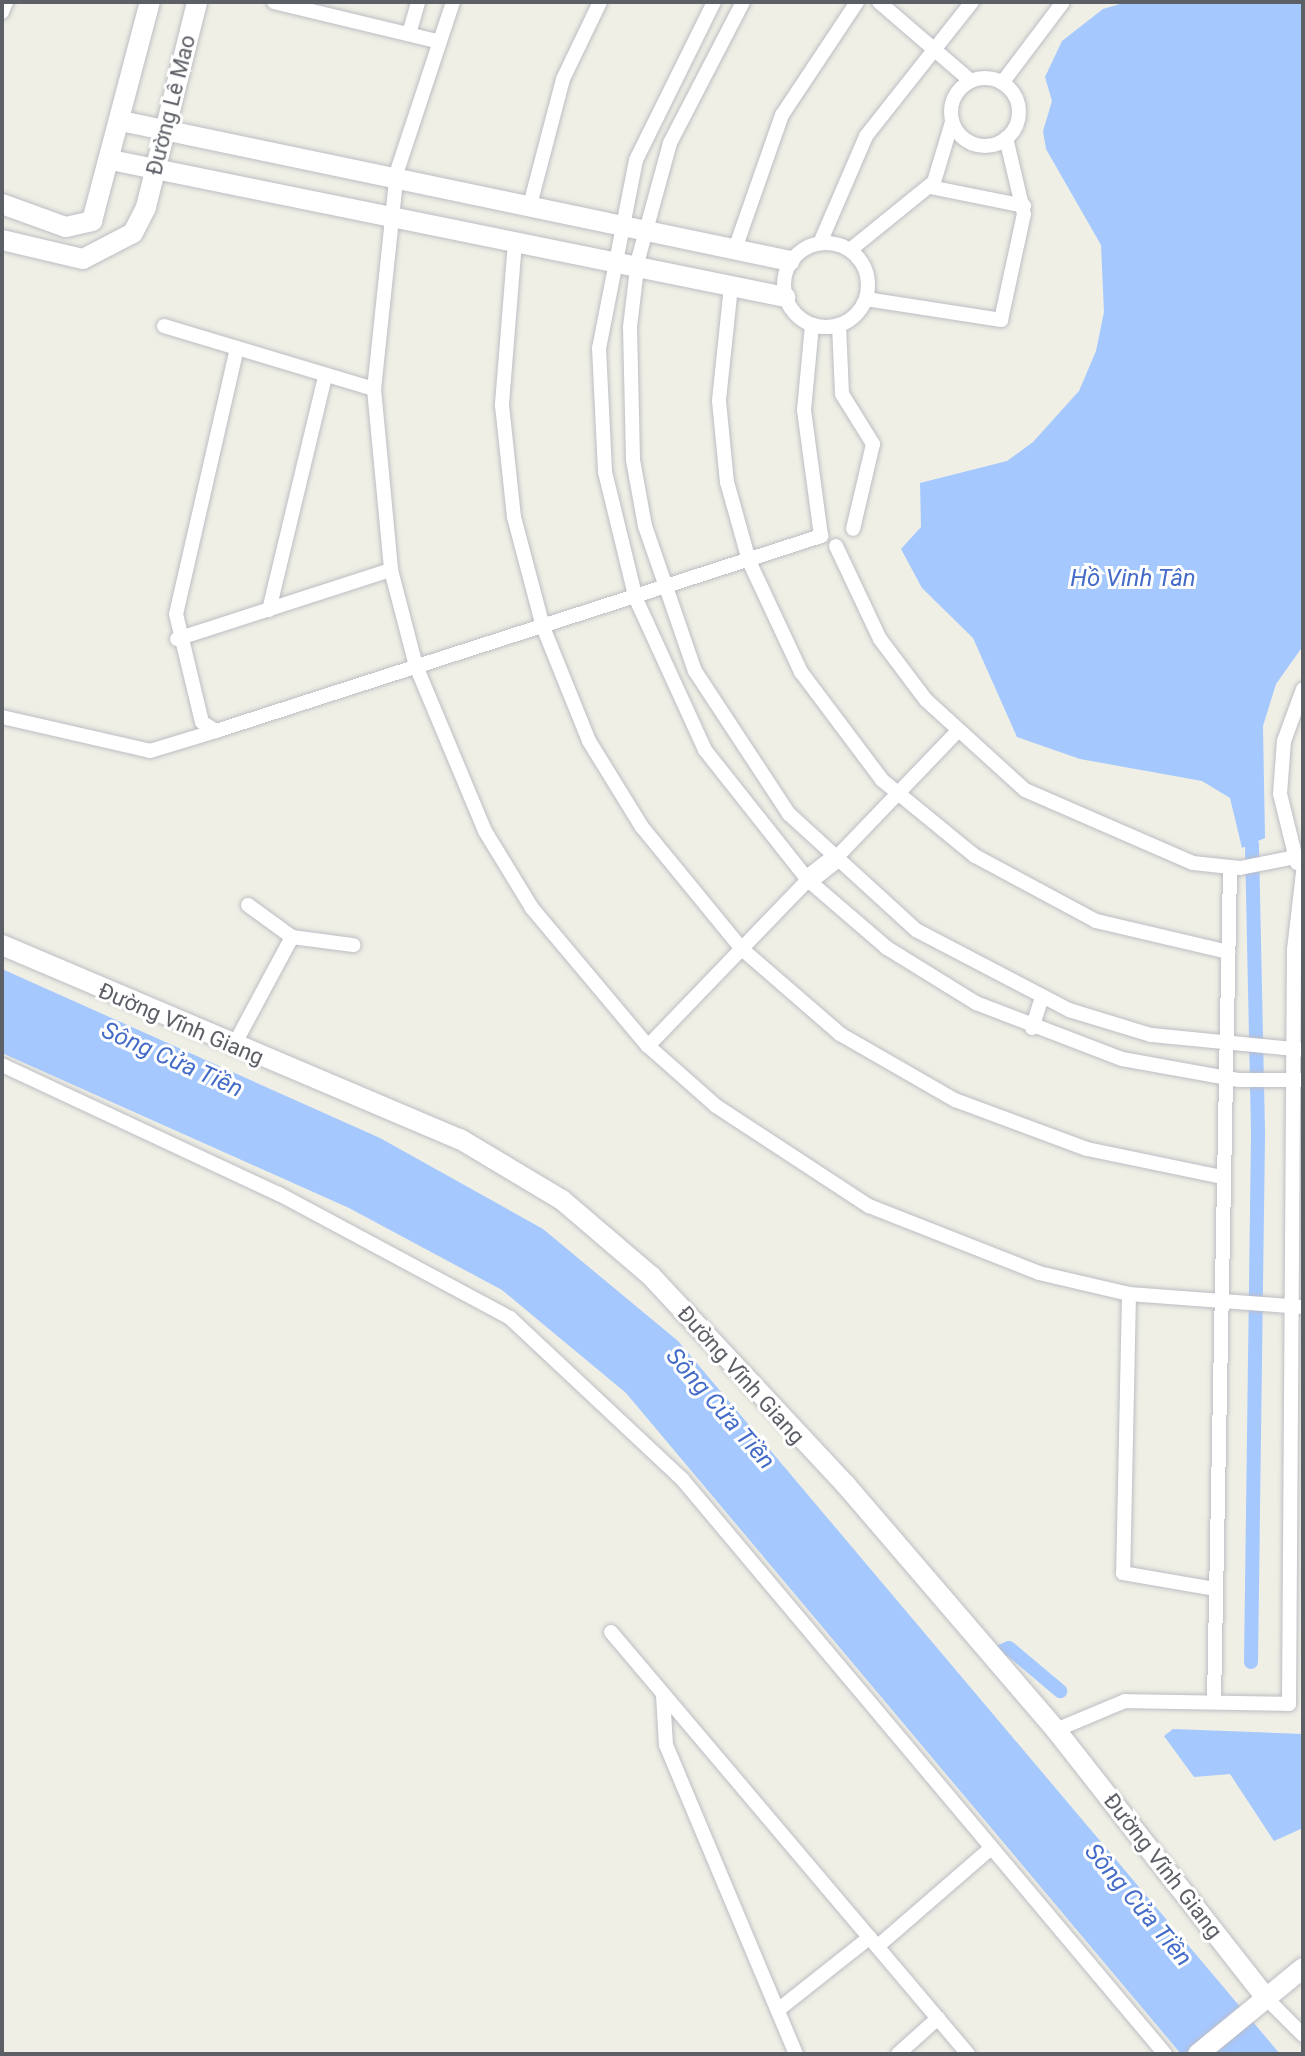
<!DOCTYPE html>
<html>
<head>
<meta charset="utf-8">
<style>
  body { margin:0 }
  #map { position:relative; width:1305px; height:2056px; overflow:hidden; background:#efefe5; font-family:Roboto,sans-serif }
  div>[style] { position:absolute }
  .water>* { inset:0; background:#a5c8ff }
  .canal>* { height:14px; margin:-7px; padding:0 7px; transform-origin:7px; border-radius:7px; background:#a5c8ff }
  .roads { filter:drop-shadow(0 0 2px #bcbdc4) drop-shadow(0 0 2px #bcbdc4) }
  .street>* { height:14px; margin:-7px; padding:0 7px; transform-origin:7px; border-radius:7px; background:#fff }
  .street>.ring { margin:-7px; padding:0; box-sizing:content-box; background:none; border:14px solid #fff; border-radius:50% }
  .secondary>* { height:20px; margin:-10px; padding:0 10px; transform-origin:10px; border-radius:10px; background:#fff }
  span { translate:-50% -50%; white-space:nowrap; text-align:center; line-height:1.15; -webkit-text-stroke:6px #fff; paint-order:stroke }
  .street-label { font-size:22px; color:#5c5f66 }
  .water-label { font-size:24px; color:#436bc7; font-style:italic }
  .frame { position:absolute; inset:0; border:4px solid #5c5f66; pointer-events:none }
</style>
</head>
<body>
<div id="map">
  <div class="water">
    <i style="clip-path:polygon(1127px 2px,1303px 2px,1303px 646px,1276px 684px,1263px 726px,1265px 838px,1242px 848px,1230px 798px,1202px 781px,1080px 759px,1017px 737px,973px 638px,922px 588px,901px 549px,921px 527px,920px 483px,1007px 461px,1033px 442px,1079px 391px,1096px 351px,1104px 312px,1101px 245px,1046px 149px,1043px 131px,1052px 101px,1045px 77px,1062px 41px,1103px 9px)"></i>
    <i style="clip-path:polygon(2px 969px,380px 1138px,543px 1229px,678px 1341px,1280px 2054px,1181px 2054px,626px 1393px,502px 1290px,349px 1208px,2px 1053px)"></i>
    <i style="clip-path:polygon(1173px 1729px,1303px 1734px,1303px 1828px,1274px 1841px,1230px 1774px,1194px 1777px,1164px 1736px)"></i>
  </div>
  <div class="canal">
    <i style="left:992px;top:1655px;width:18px;rotate:-22deg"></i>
    <i style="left:1009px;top:1648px;width:67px;rotate:40.1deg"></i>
    <i style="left:1251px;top:1662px;width:530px;rotate:-89.24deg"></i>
    <i style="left:1258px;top:1132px;width:288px;rotate:-91.2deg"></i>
  </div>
  <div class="roads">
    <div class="street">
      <i style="left:274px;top:2px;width:168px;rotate:13.5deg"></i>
      <i style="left:453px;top:2px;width:178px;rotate:108.3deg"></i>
      <i style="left:397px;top:171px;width:219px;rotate:96deg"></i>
      <i style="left:374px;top:389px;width:182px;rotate:84.6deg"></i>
      <i style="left:391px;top:570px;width:99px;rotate:75.4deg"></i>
      <i style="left:416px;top:666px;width:179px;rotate:67.3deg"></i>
      <i style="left:485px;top:831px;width:90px;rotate:58.6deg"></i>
      <i style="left:532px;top:908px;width:180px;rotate:50deg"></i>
      <i style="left:648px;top:1046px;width:91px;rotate:41.4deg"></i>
      <i style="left:716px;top:1106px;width:183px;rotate:33.2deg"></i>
      <i style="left:869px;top:1206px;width:183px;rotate:21.5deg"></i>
      <i style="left:1039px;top:1273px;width:92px;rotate:13.1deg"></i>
      <i style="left:1129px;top:1294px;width:174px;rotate:4.3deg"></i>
      <i style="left:714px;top:2px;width:176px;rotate:116.3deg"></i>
      <i style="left:636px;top:160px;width:192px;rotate:101.1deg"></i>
      <i style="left:599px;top:348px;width:124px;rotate:87.2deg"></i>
      <i style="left:605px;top:472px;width:131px;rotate:76.3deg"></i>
      <i style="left:636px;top:599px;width:166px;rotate:65.4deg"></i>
      <i style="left:705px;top:750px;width:166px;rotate:51.6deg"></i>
      <i style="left:808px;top:880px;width:104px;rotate:40.7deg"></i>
      <i style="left:887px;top:948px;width:105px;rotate:31.7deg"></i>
      <i style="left:976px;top:1003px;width:156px;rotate:21deg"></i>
      <i style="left:1122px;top:1059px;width:119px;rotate:10.2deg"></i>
      <i style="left:1239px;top:1080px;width:64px"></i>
      <i style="left:743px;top:2px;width:159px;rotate:117.4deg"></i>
      <i style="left:670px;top:143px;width:121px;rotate:105.3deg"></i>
      <i style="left:638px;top:260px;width:67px;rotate:96.8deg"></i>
      <i style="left:630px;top:327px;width:133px;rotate:88.7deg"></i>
      <i style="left:633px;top:460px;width:67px;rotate:79.7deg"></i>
      <i style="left:645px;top:526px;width:153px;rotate:71deg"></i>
      <i style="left:695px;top:671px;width:171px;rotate:56.7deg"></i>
      <i style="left:789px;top:814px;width:172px;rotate:42.4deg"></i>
      <i style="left:916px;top:930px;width:173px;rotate:27.6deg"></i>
      <i style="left:1069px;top:1010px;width:86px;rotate:17deg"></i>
      <i style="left:1151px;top:1035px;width:153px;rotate:5.6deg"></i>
      <i style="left:879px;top:2px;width:121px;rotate:40.7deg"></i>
      <i style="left:2px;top:12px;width:11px;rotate:-68deg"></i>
      <i style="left:409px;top:34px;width:33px;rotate:-74deg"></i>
      <i class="ring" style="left:951px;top:78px;width:54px;height:54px"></i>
      <i style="left:1002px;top:83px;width:101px;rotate:-53deg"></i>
      <i style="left:930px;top:187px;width:96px;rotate:11.4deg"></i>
      <i style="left:530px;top:205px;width:130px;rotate:-75.3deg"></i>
      <i style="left:563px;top:79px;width:85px;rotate:-64.3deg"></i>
      <i style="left:515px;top:242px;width:164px;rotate:94.6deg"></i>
      <i style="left:502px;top:405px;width:113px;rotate:83.9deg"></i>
      <i style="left:514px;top:517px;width:114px;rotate:75.2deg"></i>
      <i style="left:543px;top:627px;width:123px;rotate:68deg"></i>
      <i style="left:589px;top:741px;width:101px;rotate:58.4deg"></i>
      <i style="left:642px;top:827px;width:158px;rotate:50.7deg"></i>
      <i style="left:742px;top:949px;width:130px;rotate:40.9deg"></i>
      <i style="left:840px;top:1034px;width:133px;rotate:29.9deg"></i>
      <i style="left:955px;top:1100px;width:141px;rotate:20.4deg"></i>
      <i style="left:1087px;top:1149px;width:138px;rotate:11.7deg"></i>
      <i class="ring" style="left:784px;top:243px;width:70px;height:70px"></i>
      <i style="left:820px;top:243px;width:116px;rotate:-66.7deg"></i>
      <i style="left:866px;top:136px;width:171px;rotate:-51.7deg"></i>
      <i style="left:735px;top:249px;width:142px;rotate:-70.7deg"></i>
      <i style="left:782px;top:115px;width:136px;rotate:-56.4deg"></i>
      <i style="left:850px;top:250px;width:108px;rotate:-39deg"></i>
      <i style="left:934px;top:182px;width:63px;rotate:-73.3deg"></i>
      <i style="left:731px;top:286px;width:116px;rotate:96deg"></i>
      <i style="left:719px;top:401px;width:81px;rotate:84.4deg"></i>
      <i style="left:727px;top:482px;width:82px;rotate:74.4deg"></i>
      <i style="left:749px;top:561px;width:123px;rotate:64.9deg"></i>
      <i style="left:801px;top:672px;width:135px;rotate:53.1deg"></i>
      <i style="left:882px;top:780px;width:120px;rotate:39.3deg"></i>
      <i style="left:975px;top:856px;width:137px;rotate:28.2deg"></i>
      <i style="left:1096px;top:921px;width:136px;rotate:13.2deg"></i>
      <i style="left:866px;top:299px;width:137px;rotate:8.8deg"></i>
      <i style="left:1001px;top:320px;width:108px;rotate:-77.8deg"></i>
      <i style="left:1024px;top:214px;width:78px;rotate:-103.3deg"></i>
      <i style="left:839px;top:325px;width:69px;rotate:87.5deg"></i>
      <i style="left:842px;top:394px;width:59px;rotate:58.2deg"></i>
      <i style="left:873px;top:444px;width:87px;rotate:103.2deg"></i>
      <i style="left:164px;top:326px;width:219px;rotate:16.7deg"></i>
      <i style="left:237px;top:348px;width:273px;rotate:102.9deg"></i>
      <i style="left:176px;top:614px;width:111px;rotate:76.5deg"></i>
      <i style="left:202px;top:722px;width:17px;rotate:33deg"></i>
      <i style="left:216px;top:731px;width:636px;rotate:-17.86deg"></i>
      <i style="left:821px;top:536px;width:127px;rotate:-97.7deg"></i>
      <i style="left:804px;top:410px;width:85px;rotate:-84.6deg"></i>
      <i style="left:836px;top:546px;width:103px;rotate:64.7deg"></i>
      <i style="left:880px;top:639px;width:76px;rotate:53deg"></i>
      <i style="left:926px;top:700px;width:134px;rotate:42.3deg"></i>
      <i style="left:1025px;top:790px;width:183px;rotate:23.5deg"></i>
      <i style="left:1193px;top:863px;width:47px;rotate:6.1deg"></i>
      <i style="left:1240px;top:868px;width:56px;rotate:-11.3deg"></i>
      <i style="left:269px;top:610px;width:241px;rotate:-76.5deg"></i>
      <i style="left:177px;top:639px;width:225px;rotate:-17.9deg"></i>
      <i style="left:2px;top:717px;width:152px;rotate:12.9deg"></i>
      <i style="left:150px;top:751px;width:69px;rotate:-16.9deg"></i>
      <i style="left:834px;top:860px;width:176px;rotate:-46.2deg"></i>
      <i style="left:1297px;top:863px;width:71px;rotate:-103.8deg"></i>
      <i style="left:1280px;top:794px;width:53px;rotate:-85.7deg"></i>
      <i style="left:1284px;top:741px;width:55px;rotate:-69.9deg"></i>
      <i style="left:248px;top:905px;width:54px;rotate:36deg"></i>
      <i style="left:292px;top:937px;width:62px;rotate:7.5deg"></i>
      <i style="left:1032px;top:1028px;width:32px;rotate:-72deg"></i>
      <i style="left:648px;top:1046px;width:231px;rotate:-46.1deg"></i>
      <i style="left:233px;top:1047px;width:125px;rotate:-61.8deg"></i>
      <i style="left:2px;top:1065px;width:306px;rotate:25deg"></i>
      <i style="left:279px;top:1194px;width:262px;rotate:28.2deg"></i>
      <i style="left:510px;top:1318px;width:236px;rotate:43.1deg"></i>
      <i style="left:682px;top:1479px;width:751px;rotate:49.97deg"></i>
      <i style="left:1129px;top:1294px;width:279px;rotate:91.2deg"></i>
      <i style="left:1123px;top:1573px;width:93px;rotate:9.9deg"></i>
      <i style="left:611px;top:1632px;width:553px;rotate:49.77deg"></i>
      <i style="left:663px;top:1695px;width:50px;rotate:86.6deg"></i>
      <i style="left:666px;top:1745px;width:335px;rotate:67.2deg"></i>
      <i style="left:1214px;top:1702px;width:834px;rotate:-88.9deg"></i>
      <i style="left:1056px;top:1730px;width:75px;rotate:-22.8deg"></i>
      <i style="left:1125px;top:1701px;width:164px;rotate:1deg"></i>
      <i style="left:1289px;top:1704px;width:754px;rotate:-89.62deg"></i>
      <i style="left:1294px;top:950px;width:79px;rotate:-83.4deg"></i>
      <i style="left:878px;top:1946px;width:150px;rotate:-40.9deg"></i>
      <i style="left:1265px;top:1997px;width:54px;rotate:45deg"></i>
      <i style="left:778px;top:2010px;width:117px;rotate:-38.4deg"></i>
      <i style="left:898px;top:2054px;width:54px;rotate:-42deg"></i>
    </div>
    <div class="secondary">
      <i style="left:121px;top:121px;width:683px;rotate:11.82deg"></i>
      <i style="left:111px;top:160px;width:688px;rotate:11.49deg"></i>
      <i style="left:2px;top:204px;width:68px;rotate:19.8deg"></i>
      <i style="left:66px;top:227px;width:27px;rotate:-13deg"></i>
      <i style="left:92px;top:221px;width:227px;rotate:-75.2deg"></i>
      <i style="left:2px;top:240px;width:83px;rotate:13.2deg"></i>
      <i style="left:83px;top:259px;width:56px;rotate:-27.5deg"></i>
      <i style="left:133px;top:233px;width:29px;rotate:-63deg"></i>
      <i style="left:146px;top:207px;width:211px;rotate:-76deg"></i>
      <i style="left:808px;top:880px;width:33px;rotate:-38deg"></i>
      <i style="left:2px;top:945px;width:497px;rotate:23deg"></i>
      <i style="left:460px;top:1139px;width:119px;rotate:30.9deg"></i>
      <i style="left:562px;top:1200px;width:117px;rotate:40.5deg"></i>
      <i style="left:651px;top:1276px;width:286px;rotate:47deg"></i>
      <i style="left:846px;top:1485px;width:323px;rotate:49.4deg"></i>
      <i style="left:1056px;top:1730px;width:339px;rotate:51.9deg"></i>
      <i style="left:1198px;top:2054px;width:136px;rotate:-39.3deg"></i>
    </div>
  </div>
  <div class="street-label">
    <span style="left:171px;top:105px;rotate:-76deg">Đường Lê Mao</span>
    <span style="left:181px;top:1024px;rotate:23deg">Đường Vĩnh Giang</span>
    <span style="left:741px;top:1375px;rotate:48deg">Đường Vĩnh Giang</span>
    <span style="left:1163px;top:1866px;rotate:52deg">Đường Vĩnh Giang</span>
  </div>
  <div class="water-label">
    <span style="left:1133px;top:579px">Hồ Vinh Tân</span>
    <span style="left:172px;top:1060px;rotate:24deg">Sông Cửa Tiền</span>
    <span style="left:720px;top:1409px;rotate:49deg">Sông Cửa Tiền</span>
    <span style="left:1138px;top:1905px;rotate:50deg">Sông Cửa Tiền</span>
  </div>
  <div class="frame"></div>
</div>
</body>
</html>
